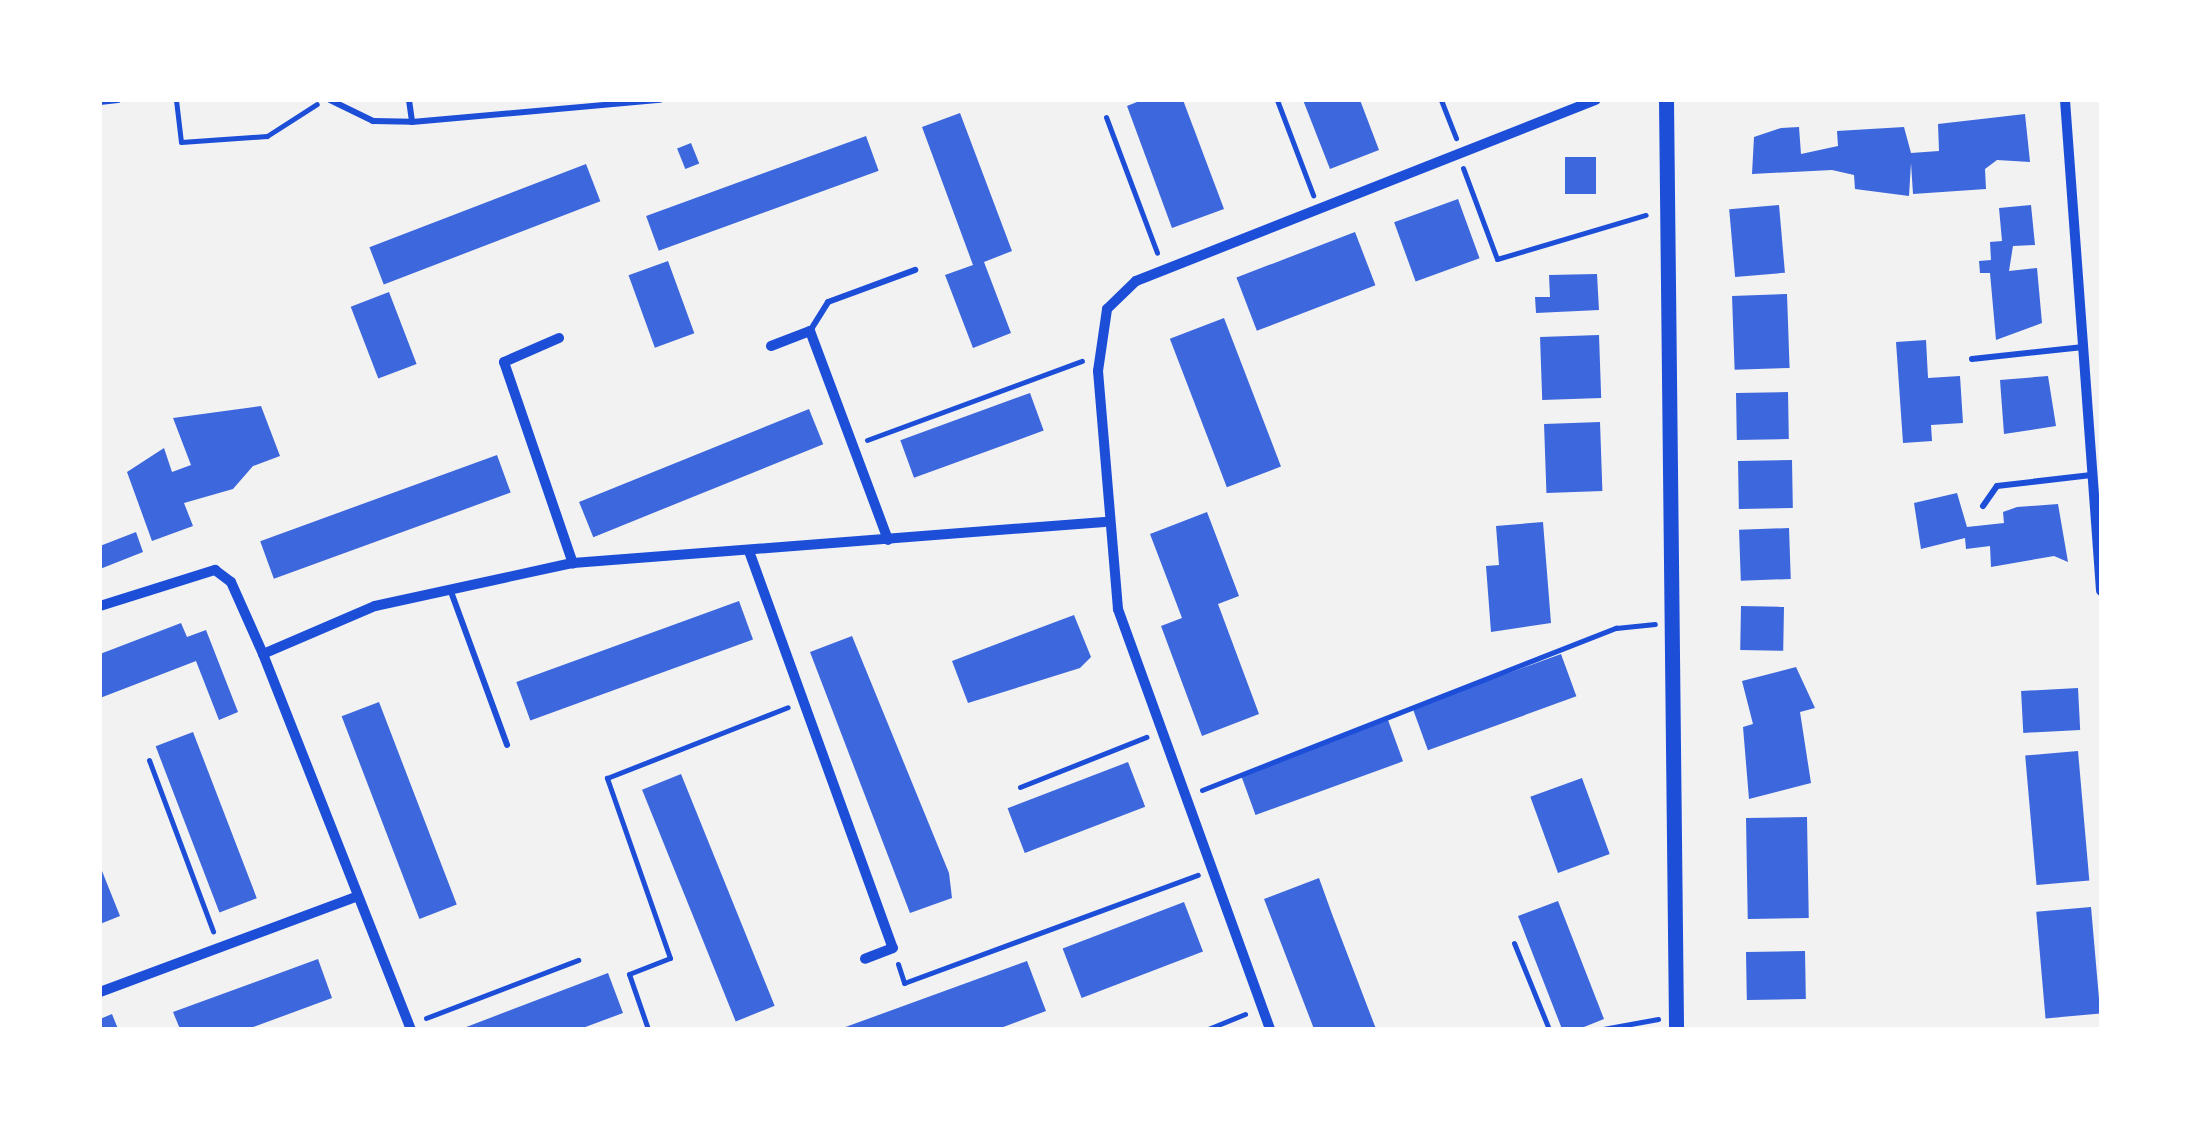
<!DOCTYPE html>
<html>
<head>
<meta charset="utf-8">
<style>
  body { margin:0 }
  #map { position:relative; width:2201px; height:1129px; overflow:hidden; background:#f2f2f2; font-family:"Titillium Web",sans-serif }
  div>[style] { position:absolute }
  .building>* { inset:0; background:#3d67dc; transform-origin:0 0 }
  .path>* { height:5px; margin:-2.5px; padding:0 2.5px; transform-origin:2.5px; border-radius:2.5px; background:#1d4ed8 }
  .service>* { height:6px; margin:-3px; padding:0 3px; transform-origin:3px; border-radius:3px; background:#1d4ed8 }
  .minor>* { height:10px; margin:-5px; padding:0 5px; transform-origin:5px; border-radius:5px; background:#1d4ed8 }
  .tertiary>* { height:15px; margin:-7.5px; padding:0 7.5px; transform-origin:7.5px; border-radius:7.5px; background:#1d4ed8 }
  span { translate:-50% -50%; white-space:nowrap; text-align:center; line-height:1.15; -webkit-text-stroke:10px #fff; paint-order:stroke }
  .frame { position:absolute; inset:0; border:102px solid #fff; pointer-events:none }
</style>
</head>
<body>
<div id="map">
  <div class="building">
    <i style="clip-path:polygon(1142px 100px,1183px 100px,1224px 209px,1172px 228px,1127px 106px)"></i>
    <i style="clip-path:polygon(1303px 100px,1360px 100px,1379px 150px,1330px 169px)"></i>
    <i style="clip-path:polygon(960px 113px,1012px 251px,984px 262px,1011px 333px,973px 348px,945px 275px,973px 265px,922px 127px)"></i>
    <i style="clip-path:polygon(2025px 114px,2030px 162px,1997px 160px,1985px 169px,1986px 189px,1913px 194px,1911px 163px,1909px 196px,1855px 189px,1854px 175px,1832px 170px,1752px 174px,1754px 137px,1781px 128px,1799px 127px,1801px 154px,1838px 146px,1837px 131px,1904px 127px,1911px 153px,1939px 151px,1938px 124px)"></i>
    <i style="left:866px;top:136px;width:37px;height:234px;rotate:70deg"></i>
    <i style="left:691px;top:143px;width:22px;height:15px;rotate:68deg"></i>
    <i style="left:1565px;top:157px;width:31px;height:37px"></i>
    <i style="left:586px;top:164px;width:40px;height:232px;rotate:69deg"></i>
    <i style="left:1458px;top:199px;width:63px;height:68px;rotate:70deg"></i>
    <i style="left:1779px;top:205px;width:68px;height:50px;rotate:85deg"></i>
    <i style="clip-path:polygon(2031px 205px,2035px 245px,2013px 246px,2009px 271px,2037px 268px,2042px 323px,1996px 340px,1990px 273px,1980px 273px,1979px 261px,1991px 260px,1990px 242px,2002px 241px,1999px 208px)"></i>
    <i style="left:1355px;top:232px;width:57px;height:127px;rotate:69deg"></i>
    <i style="left:668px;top:261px;width:77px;height:42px;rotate:70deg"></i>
    <i style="clip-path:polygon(1597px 274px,1599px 310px,1536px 313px,1535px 297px,1550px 297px,1549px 275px)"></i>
    <i style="left:389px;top:292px;width:77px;height:41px;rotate:69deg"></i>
    <i style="left:1787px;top:294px;width:74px;height:55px;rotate:88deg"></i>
    <i style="left:1224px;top:318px;width:159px;height:58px;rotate:69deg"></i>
    <i style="left:1599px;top:335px;width:63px;height:59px;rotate:88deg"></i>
    <i style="clip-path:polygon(1926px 340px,1928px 378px,1960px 376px,1963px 423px,1931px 425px,1932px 441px,1903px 443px,1896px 342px)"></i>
    <i style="clip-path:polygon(2048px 376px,2056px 426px,2004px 434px,2000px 380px)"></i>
    <i style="left:1788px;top:392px;width:47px;height:52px;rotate:89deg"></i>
    <i style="left:1030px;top:393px;width:40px;height:138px;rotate:70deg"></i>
    <i style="clip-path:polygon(261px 406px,280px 456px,253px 466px,233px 489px,184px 503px,193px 526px,152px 541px,127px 472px,164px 448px,172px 472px,191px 465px,173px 418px)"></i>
    <i style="left:809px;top:409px;width:38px;height:248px;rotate:68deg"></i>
    <i style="left:1600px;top:422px;width:69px;height:56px;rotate:88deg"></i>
    <i style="left:497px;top:455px;width:40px;height:252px;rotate:70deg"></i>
    <i style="left:1792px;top:460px;width:48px;height:54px;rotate:89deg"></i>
    <i style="clip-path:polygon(1957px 493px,1967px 527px,2004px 523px,2003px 512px,2017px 507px,2058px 504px,2068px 562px,2054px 556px,1991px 567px,1990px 546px,1966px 549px,1965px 538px,1921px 549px,1914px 503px)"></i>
    <i style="clip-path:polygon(1207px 512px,1239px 596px,1218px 604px,1259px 714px,1202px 736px,1161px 626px,1182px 618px,1150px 534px)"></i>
    <i style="clip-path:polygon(1543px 522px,1551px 623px,1491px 632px,1486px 566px,1499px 565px,1496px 526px)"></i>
    <i style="left:1789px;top:528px;width:51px;height:50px;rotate:88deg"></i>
    <i style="clip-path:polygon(136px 532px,143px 552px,100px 569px,100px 546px)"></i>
    <i style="left:739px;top:601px;width:41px;height:237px;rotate:70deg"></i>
    <i style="left:1741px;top:606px;width:43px;height:44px;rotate:1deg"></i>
    <i style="clip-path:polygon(1074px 615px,1091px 657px,1080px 668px,968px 703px,952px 661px)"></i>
    <i style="clip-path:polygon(181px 623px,187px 637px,206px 630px,238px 712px,219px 720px,196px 661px,100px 698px,100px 654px)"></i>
    <i style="clip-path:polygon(852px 636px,949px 873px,952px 898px,910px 913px,810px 652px)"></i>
    <i style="left:1561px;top:654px;width:45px;height:158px;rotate:70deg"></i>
    <i style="clip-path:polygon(1796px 667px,1815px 708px,1800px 712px,1811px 783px,1749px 799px,1743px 727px,1753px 724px,1742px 681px)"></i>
    <i style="left:2078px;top:688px;width:42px;height:57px;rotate:87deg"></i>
    <i style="left:379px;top:702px;width:217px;height:40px;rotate:69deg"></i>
    <i style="left:1388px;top:720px;width:44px;height:157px;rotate:70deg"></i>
    <i style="left:193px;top:732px;width:178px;height:40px;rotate:69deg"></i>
    <i style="left:2078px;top:751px;width:130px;height:53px;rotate:85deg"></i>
    <i style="left:1128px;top:762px;width:48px;height:129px;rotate:69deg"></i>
    <i style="left:681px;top:774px;width:250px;height:42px;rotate:68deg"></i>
    <i style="left:1582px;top:778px;width:81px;height:55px;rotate:70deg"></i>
    <i style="left:1807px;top:817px;width:101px;height:61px;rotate:89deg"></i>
    <i style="clip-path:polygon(100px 866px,120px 916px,100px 924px)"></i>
    <i style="clip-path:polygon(1319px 878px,1332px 914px,1376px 1029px,1314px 1029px,1264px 899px)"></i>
    <i style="clip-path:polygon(1558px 901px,1604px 1019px,1579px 1029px,1562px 1029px,1518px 916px)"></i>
    <i style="left:1184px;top:902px;width:53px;height:130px;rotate:69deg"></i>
    <i style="left:2091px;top:907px;width:107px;height:55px;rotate:85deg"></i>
    <i style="left:1805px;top:951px;width:48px;height:59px;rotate:89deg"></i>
    <i style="clip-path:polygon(318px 959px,332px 998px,248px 1029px,180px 1029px,173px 1012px)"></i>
    <i style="clip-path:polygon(1027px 961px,1046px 1011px,998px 1029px,840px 1029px)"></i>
    <i style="clip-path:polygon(608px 973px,623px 1013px,580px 1029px,461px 1029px)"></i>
    <i style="clip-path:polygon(112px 1014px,118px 1029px,100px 1029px,100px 1019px)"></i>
  </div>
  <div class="path">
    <i style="left:176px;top:100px;width:42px;rotate:83.2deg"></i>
    <i style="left:181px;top:142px;width:86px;rotate:-4deg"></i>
    <i style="left:267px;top:136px;width:59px;rotate:-32.6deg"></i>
    <i style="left:1277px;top:100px;width:102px;rotate:69.2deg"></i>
    <i style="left:1441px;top:100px;width:41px;rotate:68.5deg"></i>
    <i style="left:1106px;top:117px;width:145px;rotate:69.4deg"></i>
    <i style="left:1463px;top:168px;width:97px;rotate:69.5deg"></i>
    <i style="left:1497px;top:259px;width:155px;rotate:-16.5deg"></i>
    <i style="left:867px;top:440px;width:229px;rotate:-20.2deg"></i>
    <i style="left:149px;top:760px;width:183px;rotate:69.5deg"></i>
    <i style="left:1020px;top:787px;width:136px;rotate:-21.6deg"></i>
    <i style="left:1202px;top:790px;width:445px;rotate:-21.4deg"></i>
    <i style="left:1616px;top:628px;width:39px;rotate:-6deg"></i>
    <i style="left:1514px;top:943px;width:93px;rotate:67.9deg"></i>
    <i style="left:898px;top:964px;width:20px;rotate:72deg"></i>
    <i style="left:904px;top:983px;width:313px;rotate:-20.2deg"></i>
    <i style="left:426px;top:1018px;width:163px;rotate:-20.9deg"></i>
    <i style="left:648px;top:1029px;width:58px;rotate:-109.1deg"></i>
    <i style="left:629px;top:974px;width:44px;rotate:-21.3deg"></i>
    <i style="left:670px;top:958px;width:191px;rotate:-109.3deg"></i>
    <i style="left:607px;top:778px;width:194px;rotate:-21.4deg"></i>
    <i style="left:1208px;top:1029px;width:40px;rotate:-22deg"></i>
    <i style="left:1603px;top:1029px;width:56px;rotate:-10.3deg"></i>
  </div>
  <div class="service">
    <i style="left:330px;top:100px;width:48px;rotate:26deg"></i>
    <i style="left:373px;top:121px;width:39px;rotate:1deg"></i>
    <i style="left:409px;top:100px;width:22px;rotate:82deg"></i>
    <i style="left:412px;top:122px;width:249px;rotate:-5.1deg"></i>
    <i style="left:100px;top:102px;width:18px;rotate:-6deg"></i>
    <i style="left:810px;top:331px;width:34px;rotate:-58deg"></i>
    <i style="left:828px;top:302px;width:93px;rotate:-20.2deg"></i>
    <i style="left:1972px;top:359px;width:112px;rotate:-6.2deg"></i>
    <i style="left:1983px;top:506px;width:24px;rotate:-55deg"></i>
    <i style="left:1997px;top:486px;width:95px;rotate:-6.7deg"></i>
    <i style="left:450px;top:589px;width:166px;rotate:69.9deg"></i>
  </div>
  <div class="minor">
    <i style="left:2065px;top:100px;width:492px;rotate:85.8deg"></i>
    <i style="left:559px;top:338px;width:60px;rotate:156.4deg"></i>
    <i style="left:504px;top:362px;width:213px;rotate:71.1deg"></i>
    <i style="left:771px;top:346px;width:42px;rotate:-21deg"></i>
    <i style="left:810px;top:331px;width:223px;rotate:69.5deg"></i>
    <i style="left:749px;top:551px;width:422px;rotate:70.1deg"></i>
    <i style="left:893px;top:948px;width:30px;rotate:159deg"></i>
    <i style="left:100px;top:606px;width:121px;rotate:-17.4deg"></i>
    <i style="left:215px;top:570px;width:20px;rotate:37deg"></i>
    <i style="left:231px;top:582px;width:79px;rotate:66deg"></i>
    <i style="left:263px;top:654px;width:122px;rotate:-23.2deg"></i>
    <i style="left:375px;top:606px;width:203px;rotate:-12.3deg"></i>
    <i style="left:573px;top:563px;width:533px;rotate:-4.42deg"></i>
    <i style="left:263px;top:654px;width:403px;rotate:68.5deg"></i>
    <i style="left:100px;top:992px;width:273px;rotate:-20.4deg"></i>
    <i style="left:1270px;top:1029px;width:447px;rotate:-109.9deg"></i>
    <i style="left:1118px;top:609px;width:239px;rotate:-94.8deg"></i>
    <i style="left:1098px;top:371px;width:63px;rotate:-81.7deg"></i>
    <i style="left:1107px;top:309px;width:40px;rotate:-44deg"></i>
    <i style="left:1136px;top:281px;width:494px;rotate:-21.5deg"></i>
  </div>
  <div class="tertiary">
    <i style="left:1666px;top:100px;width:929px;rotate:89.38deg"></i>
  </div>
  <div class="frame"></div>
</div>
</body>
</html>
